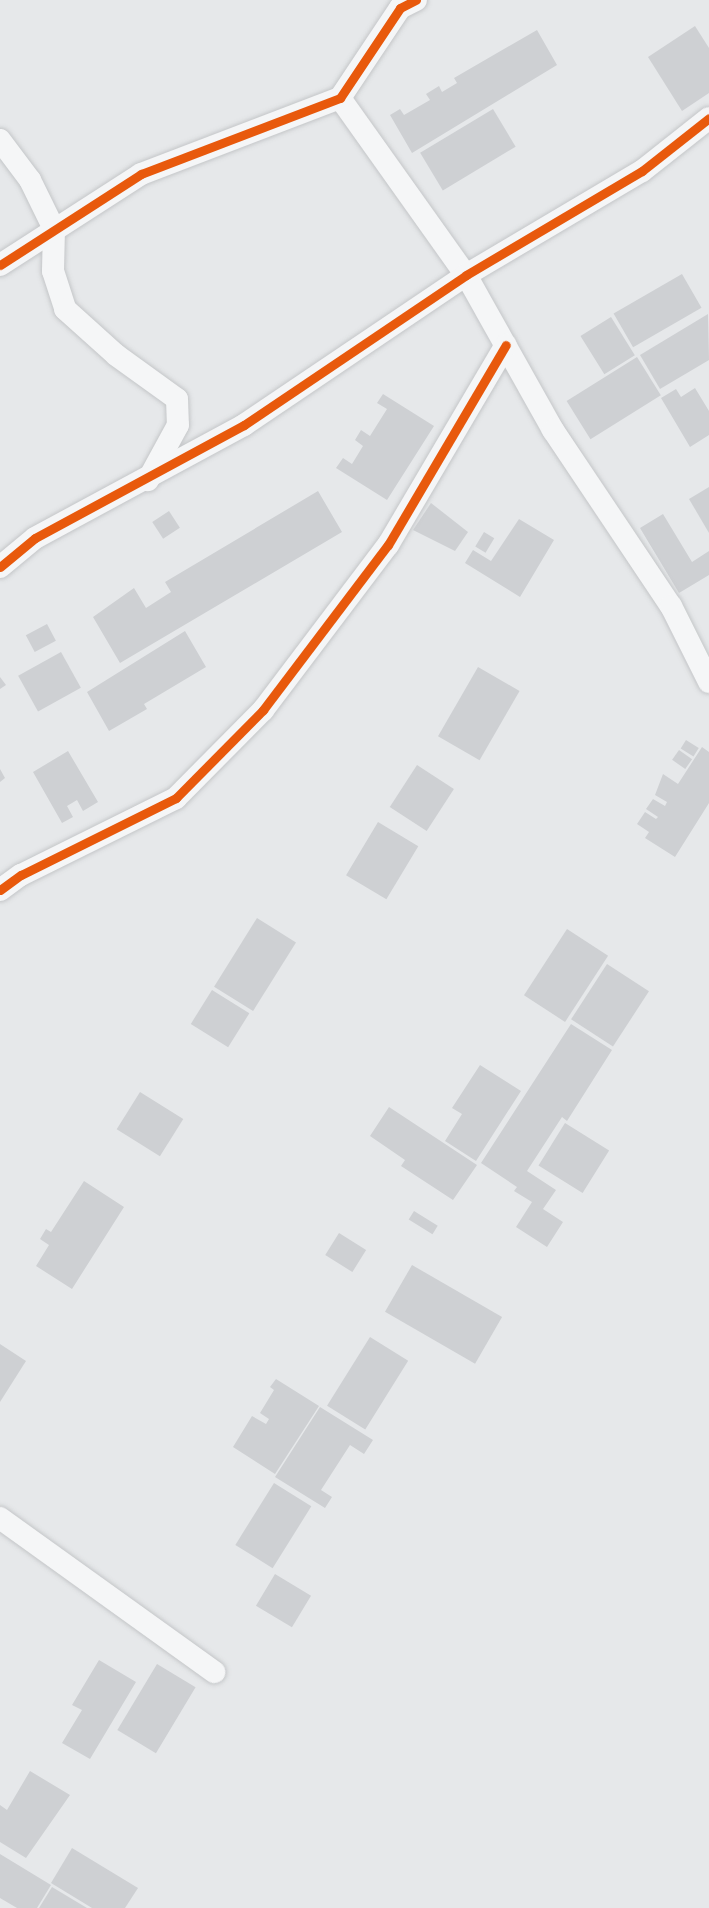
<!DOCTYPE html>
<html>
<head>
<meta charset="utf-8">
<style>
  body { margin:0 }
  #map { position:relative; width:709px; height:1908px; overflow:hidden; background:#e6e8ea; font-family:"Fira Sans",sans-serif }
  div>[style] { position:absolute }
  .building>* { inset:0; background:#ced0d3; transform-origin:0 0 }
  .roads { filter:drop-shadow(0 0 2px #c4c6c8) drop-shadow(0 0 2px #c4c6c8) }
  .street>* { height:22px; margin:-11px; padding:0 11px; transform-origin:11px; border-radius:11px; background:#f5f6f7 }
  .cycleway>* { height:9px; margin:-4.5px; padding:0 4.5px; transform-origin:4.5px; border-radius:4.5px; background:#e8590c }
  span { translate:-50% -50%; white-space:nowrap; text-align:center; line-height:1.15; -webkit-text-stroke:5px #f4f6f9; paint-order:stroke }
</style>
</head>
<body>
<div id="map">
  <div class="building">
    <i style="clip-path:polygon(695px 26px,709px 48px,709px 93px,682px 111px,648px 57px)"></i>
    <i style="clip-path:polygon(537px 30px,557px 65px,412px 153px,390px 115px,400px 109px,404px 115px,430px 100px,426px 94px,439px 86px,442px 92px,457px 83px,454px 78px)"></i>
    <i style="left:493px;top:109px;width:44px;height:85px;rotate:59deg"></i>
    <i style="left:682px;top:274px;width:39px;height:79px;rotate:60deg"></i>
    <i style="clip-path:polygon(708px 314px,709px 360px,660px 389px,640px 355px)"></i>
    <i style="left:611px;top:317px;width:45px;height:36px;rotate:58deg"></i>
    <i style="left:637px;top:357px;width:45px;height:83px;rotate:58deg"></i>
    <i style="clip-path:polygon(695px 388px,709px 411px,709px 435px,690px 447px,661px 398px,676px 389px,681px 397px)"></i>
    <i style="clip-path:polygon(383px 394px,434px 426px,387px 500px,336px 468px,343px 458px,352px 464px,363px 446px,355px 440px,361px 430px,370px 436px,387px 409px,377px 403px)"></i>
    <i style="clip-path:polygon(709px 487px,709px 533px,689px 499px)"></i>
    <i style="clip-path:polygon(318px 491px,342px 532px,120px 663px,93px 617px,134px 588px,146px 608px,171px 592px,165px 582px)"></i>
    <i style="clip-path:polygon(431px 503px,468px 532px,455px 551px,413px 530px)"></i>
    <i style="left:169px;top:511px;width:20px;height:20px;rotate:57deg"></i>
    <i style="clip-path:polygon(663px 514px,692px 562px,709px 551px,709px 575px,679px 593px,640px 528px)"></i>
    <i style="clip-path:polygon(519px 519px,554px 540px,520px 597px,465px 563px,473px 550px,491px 561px)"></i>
    <i style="left:484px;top:532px;width:12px;height:17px;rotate:31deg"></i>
    <i style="left:47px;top:624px;width:19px;height:24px;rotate:62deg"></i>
    <i style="clip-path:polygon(185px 631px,206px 667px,144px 704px,147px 709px,109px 731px,87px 692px)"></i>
    <i style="left:61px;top:652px;width:41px;height:49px;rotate:61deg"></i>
    <i style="left:478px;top:667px;width:48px;height:80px;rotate:30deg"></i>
    <i style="clip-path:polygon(0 677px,6px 685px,0 689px)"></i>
    <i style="left:686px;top:740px;width:15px;height:10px;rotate:32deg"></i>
    <i style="clip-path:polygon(702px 747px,709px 752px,709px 803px,675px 857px,645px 838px,649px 832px,637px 824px,645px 812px,656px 819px,658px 817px,646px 809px,653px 799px,665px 806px,667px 802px,655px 795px,663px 774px,678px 784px)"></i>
    <i style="left:679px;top:750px;width:16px;height:12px;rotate:35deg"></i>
    <i style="clip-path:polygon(68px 751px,98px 802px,83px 811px,77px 800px,67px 806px,73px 817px,62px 823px,33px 772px)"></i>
    <i style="left:417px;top:765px;width:44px;height:50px;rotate:33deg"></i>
    <i style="clip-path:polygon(0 769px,5px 778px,0 782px)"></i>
    <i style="left:378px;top:822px;width:47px;height:62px;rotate:31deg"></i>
    <i style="left:257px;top:918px;width:46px;height:81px;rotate:32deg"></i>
    <i style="left:567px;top:929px;width:49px;height:79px;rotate:33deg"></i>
    <i style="left:607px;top:964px;width:50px;height:66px;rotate:33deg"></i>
    <i style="left:212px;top:990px;width:44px;height:40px;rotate:32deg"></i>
    <i style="clip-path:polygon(571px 1024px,612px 1050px,567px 1121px,562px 1117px,527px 1171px,556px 1190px,543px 1209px,563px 1222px,547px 1247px,516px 1227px,532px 1202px,514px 1191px,517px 1187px,481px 1163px)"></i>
    <i style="clip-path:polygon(480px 1065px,521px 1091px,476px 1161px,445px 1141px,462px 1114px,452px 1108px)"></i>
    <i style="left:140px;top:1092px;width:51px;height:44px;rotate:32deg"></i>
    <i style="clip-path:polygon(389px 1107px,477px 1165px,453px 1200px,401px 1166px,405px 1160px,370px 1136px)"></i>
    <i style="left:565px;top:1123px;width:52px;height:50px;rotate:32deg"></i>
    <i style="clip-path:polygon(84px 1181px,124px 1207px,72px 1289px,36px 1266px,49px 1245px,40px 1239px,46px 1229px,51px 1232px)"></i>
    <i style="left:414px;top:1211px;width:28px;height:10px;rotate:32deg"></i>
    <i style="left:339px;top:1233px;width:32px;height:26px;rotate:32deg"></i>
    <i style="left:412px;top:1265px;width:104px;height:54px;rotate:30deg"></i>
    <i style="left:370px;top:1337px;width:45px;height:81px;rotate:32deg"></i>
    <i style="clip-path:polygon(0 1344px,26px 1361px,0 1402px)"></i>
    <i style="clip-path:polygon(276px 1379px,319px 1406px,275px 1474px,233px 1447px,252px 1416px,266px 1424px,269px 1419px,260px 1413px,274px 1390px,270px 1387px)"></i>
    <i style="clip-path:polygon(320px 1407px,373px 1440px,364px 1454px,350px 1445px,321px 1490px,332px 1497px,325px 1508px,275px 1477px)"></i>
    <i style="left:274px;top:1483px;width:44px;height:73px;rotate:32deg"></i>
    <i style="left:275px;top:1574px;width:42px;height:37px;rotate:31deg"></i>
    <i style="clip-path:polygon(99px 1660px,136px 1682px,90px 1759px,62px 1743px,82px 1710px,72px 1705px)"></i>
    <i style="left:157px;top:1664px;width:45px;height:77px;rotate:31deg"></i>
    <i style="clip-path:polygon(30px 1771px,70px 1795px,26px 1858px,0 1842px,0 1805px,7px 1810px)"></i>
    <i style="clip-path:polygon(72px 1848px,138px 1888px,125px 1908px,92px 1908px,51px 1883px)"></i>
    <i style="clip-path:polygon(0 1854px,51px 1885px,37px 1908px,17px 1908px,0 1898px)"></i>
    <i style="clip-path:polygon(52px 1887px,87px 1908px,39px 1908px)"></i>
  </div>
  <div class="roads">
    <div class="street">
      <i style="left:340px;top:98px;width:217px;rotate:54.6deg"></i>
      <i style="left:466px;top:275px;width:178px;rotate:60.7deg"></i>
      <i style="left:553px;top:430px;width:212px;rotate:56.2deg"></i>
      <i style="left:671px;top:606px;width:85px;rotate:63.4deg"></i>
      <i style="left:0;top:140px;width:50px;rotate:53.1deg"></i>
      <i style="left:30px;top:180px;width:55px;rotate:63.9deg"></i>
      <i style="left:54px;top:229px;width:42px;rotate:91.4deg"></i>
      <i style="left:53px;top:271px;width:40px;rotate:72deg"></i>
      <i style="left:65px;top:309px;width:69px;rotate:42deg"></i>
      <i style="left:116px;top:355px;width:75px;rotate:35.8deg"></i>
      <i style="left:177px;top:399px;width:26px;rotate:88deg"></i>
      <i style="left:178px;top:425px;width:63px;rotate:118.6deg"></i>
      <i style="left:0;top:265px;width:168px;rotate:-32.8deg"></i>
      <i style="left:141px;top:174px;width:213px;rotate:-20.9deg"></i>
      <i style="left:340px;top:98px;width:108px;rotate:-56.3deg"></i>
      <i style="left:400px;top:8px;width:18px;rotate:-27deg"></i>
      <i style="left:0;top:567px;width:45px;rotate:-39.6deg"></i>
      <i style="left:35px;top:538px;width:238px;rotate:-28.4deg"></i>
      <i style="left:244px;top:425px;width:268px;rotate:-34deg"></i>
      <i style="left:466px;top:275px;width:204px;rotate:-30.6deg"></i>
      <i style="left:642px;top:171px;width:85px;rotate:-38.3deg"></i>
      <i style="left:0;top:890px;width:26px;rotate:-36deg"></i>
      <i style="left:21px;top:875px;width:173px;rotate:-26.4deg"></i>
      <i style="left:176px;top:798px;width:124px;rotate:-45.3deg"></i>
      <i style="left:263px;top:710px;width:207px;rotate:-52.9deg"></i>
      <i style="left:388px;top:545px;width:232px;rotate:-59.5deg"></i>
      <i style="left:0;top:1518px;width:264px;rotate:35.7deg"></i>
    </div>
  </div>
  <div class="cycleway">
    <i style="left:0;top:265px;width:168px;rotate:-32.8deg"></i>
    <i style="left:141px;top:174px;width:213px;rotate:-20.9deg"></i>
    <i style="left:340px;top:98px;width:108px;rotate:-56.3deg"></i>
    <i style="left:400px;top:8px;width:18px;rotate:-27deg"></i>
    <i style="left:0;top:567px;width:45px;rotate:-39.6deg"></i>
    <i style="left:35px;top:538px;width:238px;rotate:-28.4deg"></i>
    <i style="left:244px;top:425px;width:268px;rotate:-34deg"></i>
    <i style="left:466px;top:275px;width:204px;rotate:-30.6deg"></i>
    <i style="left:642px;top:171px;width:85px;rotate:-38.3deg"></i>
    <i style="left:0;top:890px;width:26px;rotate:-36deg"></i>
    <i style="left:21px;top:875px;width:173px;rotate:-26.4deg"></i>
    <i style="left:176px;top:798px;width:124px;rotate:-45.3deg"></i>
    <i style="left:263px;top:710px;width:207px;rotate:-52.9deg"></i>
    <i style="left:388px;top:545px;width:232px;rotate:-59.5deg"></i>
  </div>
</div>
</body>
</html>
